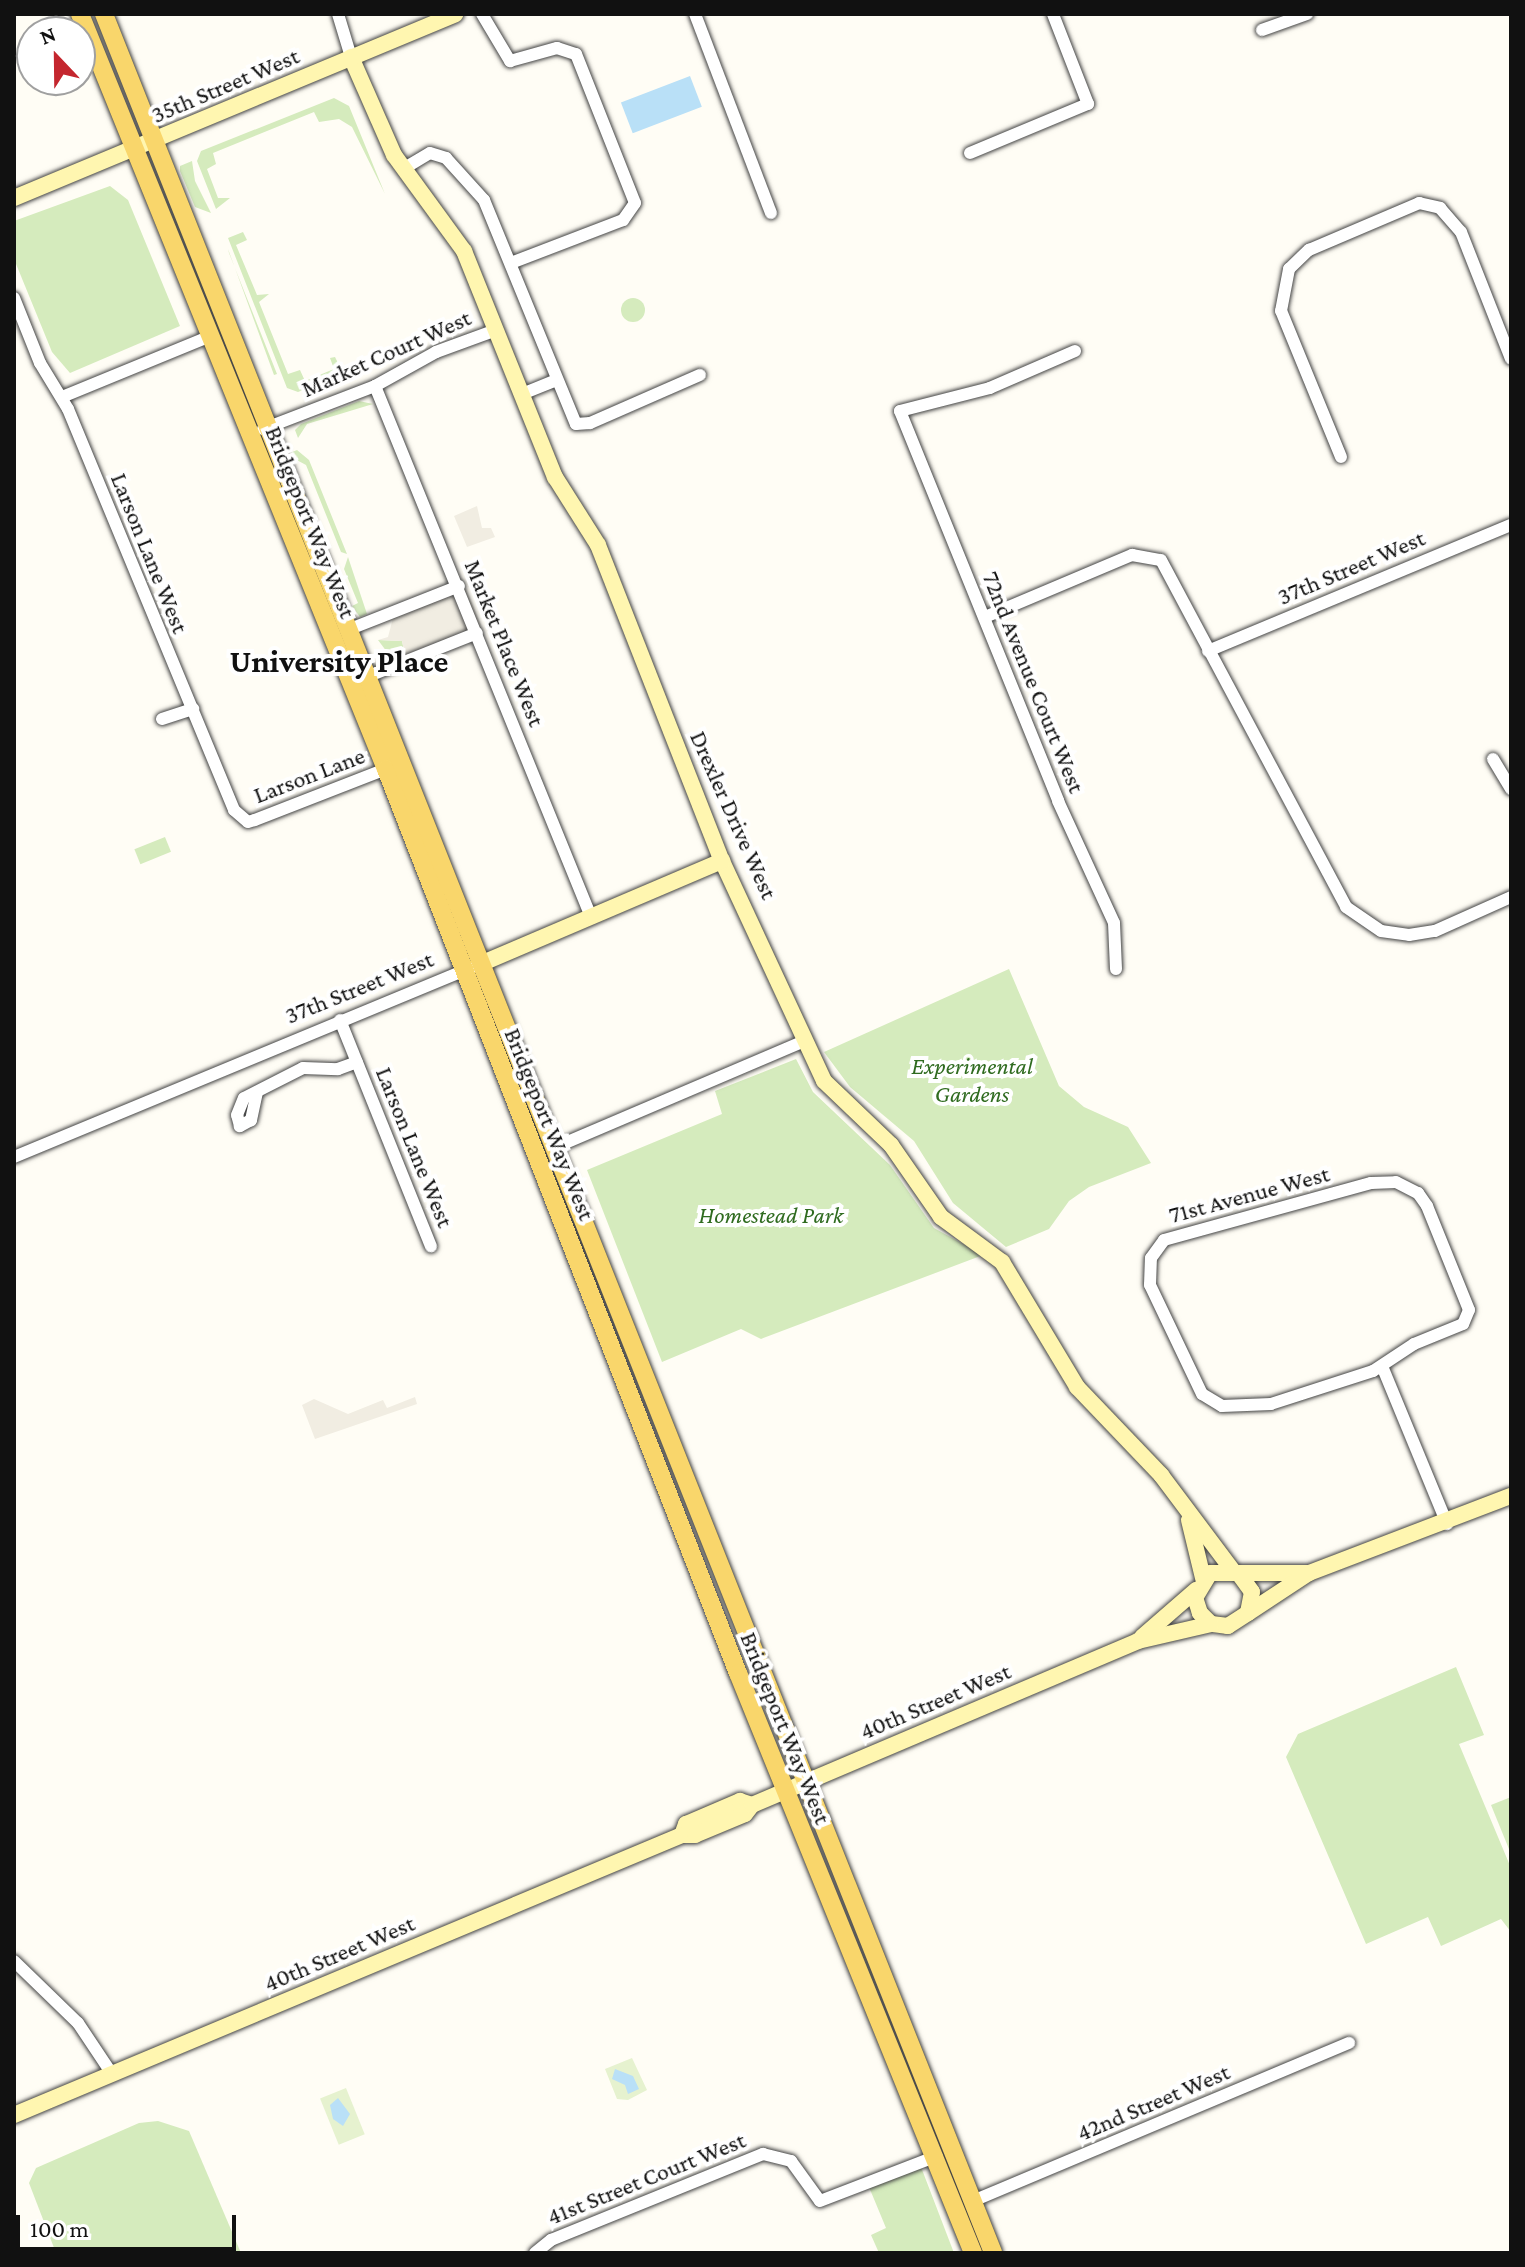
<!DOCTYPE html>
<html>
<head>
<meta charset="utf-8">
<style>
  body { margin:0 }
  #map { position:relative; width:1525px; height:2267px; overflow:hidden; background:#fffdf5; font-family:"Crimson Pro",serif }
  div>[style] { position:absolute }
  .green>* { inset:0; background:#d5ebbd; transform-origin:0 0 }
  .round { border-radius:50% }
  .pitch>* { inset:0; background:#e6f2cf; transform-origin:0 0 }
  .plaza>* { inset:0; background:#f1ede2 }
  .water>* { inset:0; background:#b9e0f7; transform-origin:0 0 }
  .roads { filter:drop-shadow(0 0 2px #444) drop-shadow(0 0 2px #444) }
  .street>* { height:12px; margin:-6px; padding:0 6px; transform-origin:6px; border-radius:6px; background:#fff }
  .secondary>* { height:16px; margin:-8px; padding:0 8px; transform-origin:8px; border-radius:8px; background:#fff6b0 }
  .primary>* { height:18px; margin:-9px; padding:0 9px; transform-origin:9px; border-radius:9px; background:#f9d66b }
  span { translate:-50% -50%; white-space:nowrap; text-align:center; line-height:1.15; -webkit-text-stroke:8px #fff; paint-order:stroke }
  .street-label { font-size:24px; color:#111 }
  .park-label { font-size:24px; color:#2f6b1f; font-style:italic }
  .district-label { font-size:32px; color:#111; font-weight:700 }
  .frame { position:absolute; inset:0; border:16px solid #111; pointer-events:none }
  .north { position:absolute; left:16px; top:16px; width:80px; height:80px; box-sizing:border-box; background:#fff; border:2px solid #a0a0a0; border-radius:50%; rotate:338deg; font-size:22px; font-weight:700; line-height:32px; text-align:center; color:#111 }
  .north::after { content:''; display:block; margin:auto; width:28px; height:36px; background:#c4262e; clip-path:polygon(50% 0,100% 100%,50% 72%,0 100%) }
  .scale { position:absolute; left:16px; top:2215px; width:220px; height:36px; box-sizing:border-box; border:4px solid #111; border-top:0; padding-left:10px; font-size:24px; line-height:28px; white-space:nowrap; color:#111; -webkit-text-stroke:6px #fff; paint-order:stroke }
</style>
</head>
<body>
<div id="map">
  <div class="green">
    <i style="clip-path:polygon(334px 98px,349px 106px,385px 194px,352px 127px,339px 119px,319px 122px,314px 112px,213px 153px,216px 164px,207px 169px,218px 198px,230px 198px,216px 209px,197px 161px,201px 151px)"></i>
    <i style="clip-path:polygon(192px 161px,195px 181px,211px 213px,195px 207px,180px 171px,180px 166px)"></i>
    <i style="clip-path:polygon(110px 186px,128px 200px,180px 326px,70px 373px,52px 352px,14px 259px,14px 221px)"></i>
    <i style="clip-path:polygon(243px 232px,247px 240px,236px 245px,257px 295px,269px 294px,259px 302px,288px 374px,300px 370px,305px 381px,334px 369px,330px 358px,335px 357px,341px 369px,333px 378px,298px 392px,287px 388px,228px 238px)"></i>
    <i style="clip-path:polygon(228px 249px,229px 253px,277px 374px,274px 375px)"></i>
    <i class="round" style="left:621px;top:298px;width:24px;height:24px"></i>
    <i style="clip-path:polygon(359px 401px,373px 404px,307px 424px,298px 438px,295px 430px,301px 424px)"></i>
    <i style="clip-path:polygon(297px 450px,309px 460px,347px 554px,341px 552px,306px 465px,293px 458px,290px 453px)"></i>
    <i style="clip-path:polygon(348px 557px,367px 614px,360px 617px,352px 606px,358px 603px,344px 569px)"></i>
    <i style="clip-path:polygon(378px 640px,402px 641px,405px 655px,393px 660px)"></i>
    <i style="left:165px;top:837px;width:16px;height:33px;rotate:68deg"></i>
    <i style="clip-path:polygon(1009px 969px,1059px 1086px,1084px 1107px,1128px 1127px,1151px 1163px,1089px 1187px,1069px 1201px,1049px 1229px,1006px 1247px,953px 1203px,914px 1141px,850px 1087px,824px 1052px)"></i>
    <i style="clip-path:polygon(796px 1059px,813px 1092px,890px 1165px,934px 1228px,983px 1255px,761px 1339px,741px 1329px,662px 1362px,587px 1170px,722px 1114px,715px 1091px)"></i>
    <i style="clip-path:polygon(1456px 1667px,1484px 1735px,1459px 1744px,1511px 1868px,1511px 1932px,1501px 1919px,1441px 1946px,1428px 1917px,1366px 1944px,1286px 1757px,1298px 1734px)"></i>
    <i style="clip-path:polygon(1511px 1797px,1511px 1854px,1491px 1805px)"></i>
    <i style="clip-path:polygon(158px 2121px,189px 2131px,241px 2253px,56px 2253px,29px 2183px,36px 2168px,139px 2123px)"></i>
    <i style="clip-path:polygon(921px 2167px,954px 2253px,879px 2253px,871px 2235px,886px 2228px,869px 2187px)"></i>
  </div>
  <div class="pitch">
    <i style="clip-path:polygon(632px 2058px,647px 2090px,628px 2100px,617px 2099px,605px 2069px)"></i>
    <i style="left:346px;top:2088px;width:50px;height:28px;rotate:68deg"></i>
  </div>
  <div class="plaza">
    <i style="clip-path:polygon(477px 506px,482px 528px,491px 528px,495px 537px,467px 547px,454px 516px)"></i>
    <i style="clip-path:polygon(466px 589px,481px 625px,405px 655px,402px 641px,378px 640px,388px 637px,393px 618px)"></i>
    <i style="clip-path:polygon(415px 1397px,417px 1404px,315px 1439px,302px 1405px,314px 1399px,348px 1414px,383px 1400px,387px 1408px)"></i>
  </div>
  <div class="water">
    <i style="left:690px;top:76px;width:33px;height:74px;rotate:69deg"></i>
    <i style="clip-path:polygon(615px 2069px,633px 2076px,639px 2089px,628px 2094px,625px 2085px,612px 2079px)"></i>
    <i style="clip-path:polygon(338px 2098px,350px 2114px,343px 2126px,333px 2119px,330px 2105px)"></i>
  </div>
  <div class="roads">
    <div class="street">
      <i style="left:338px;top:14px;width:45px;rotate:73.2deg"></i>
      <i style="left:482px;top:14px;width:55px;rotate:59.2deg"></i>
      <i style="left:510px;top:61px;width:49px;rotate:-15.5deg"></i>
      <i style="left:557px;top:48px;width:20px;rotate:18deg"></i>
      <i style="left:576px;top:54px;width:160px;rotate:68.4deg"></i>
      <i style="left:635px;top:203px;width:21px;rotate:125deg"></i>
      <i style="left:623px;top:220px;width:120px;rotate:159deg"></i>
      <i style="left:695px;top:14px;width:213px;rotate:69.1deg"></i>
      <i style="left:1262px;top:30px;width:48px;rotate:-19.6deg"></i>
      <i style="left:970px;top:153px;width:128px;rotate:-22.6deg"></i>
      <i style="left:1088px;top:104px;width:97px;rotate:-111.3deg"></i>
      <i style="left:403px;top:169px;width:31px;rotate:-31deg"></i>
      <i style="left:430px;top:153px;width:17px;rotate:17deg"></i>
      <i style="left:446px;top:158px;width:57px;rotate:47.9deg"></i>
      <i style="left:484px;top:200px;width:242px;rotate:67.7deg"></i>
      <i style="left:576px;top:424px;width:14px;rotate:-4deg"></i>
      <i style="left:590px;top:423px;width:120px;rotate:-23.6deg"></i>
      <i style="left:14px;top:298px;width:70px;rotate:68.2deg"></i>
      <i style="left:40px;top:363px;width:54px;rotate:58.7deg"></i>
      <i style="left:68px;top:409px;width:434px;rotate:67.5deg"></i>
      <i style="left:234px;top:810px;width:18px;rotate:41deg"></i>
      <i style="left:248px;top:822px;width:7px;rotate:-16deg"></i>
      <i style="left:255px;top:820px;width:141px;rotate:-21.3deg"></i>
      <i style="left:1075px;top:351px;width:93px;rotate:156.5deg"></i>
      <i style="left:990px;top:388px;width:93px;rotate:165.7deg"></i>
      <i style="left:900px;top:411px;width:421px;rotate:67.9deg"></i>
      <i style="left:1058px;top:801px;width:134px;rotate:65.3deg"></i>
      <i style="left:1114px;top:923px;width:46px;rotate:87.5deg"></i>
      <i style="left:375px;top:386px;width:573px;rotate:67.86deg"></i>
      <i style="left:522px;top:394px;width:37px;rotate:-22deg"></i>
      <i style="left:62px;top:397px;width:158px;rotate:-22.3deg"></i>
      <i style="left:263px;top:429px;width:120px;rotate:-21deg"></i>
      <i style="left:375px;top:386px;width:70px;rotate:-29.1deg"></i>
      <i style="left:436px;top:352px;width:64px;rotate:-20.1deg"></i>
      <i style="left:1341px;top:457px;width:158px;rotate:-112.3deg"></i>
      <i style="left:1281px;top:311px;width:43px;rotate:-79.2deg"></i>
      <i style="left:1289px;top:269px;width:28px;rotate:-44deg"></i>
      <i style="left:1309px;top:250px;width:120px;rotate:-23.1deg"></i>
      <i style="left:1419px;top:203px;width:22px;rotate:13deg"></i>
      <i style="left:1440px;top:208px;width:32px;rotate:49deg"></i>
      <i style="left:1461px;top:232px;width:136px;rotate:68.5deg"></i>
      <i style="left:985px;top:617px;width:160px;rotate:-22.9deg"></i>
      <i style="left:1132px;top:555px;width:29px;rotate:10deg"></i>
      <i style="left:1161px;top:560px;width:393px;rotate:61.9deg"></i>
      <i style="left:1346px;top:907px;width:42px;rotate:34.4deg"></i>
      <i style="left:1381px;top:931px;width:28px;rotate:8deg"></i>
      <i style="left:1409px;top:935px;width:26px;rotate:-9deg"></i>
      <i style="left:1435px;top:931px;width:83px;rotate:-24.1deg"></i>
      <i style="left:350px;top:629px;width:117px;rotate:-21.5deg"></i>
      <i style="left:1208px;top:651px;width:328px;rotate:-22.6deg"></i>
      <i style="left:369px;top:676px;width:116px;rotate:-21.7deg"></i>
      <i style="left:162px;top:719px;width:33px;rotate:-18deg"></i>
      <i style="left:1493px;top:759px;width:35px;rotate:59deg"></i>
      <i style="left:340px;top:1020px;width:244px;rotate:68.1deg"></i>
      <i style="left:257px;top:1092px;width:29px;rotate:102deg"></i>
      <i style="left:251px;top:1120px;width:13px;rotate:151deg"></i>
      <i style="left:240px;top:1126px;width:11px;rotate:-105deg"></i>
      <i style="left:237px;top:1115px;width:18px;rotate:-68deg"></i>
      <i style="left:244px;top:1098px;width:66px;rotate:-27deg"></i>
      <i style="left:303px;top:1068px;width:35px;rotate:2deg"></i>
      <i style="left:338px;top:1069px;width:20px;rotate:-20deg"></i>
      <i style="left:556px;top:1147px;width:271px;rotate:-23.1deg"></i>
      <i style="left:14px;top:1157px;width:495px;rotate:-22.5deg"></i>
      <i style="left:1396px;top:1182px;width:25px;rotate:27deg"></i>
      <i style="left:1418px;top:1193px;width:16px;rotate:55deg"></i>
      <i style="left:1427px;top:1206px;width:112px;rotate:68deg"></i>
      <i style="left:1469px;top:1310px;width:15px;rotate:113deg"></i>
      <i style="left:1463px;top:1324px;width:53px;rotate:157.8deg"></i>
      <i style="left:1414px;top:1344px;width:49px;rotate:146.6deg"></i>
      <i style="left:1373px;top:1371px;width:107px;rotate:162.1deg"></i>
      <i style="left:1271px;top:1404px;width:49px;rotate:177.7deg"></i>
      <i style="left:1222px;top:1406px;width:23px;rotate:-149deg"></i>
      <i style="left:1202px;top:1394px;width:121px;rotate:-115.5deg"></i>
      <i style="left:1150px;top:1285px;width:27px;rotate:-88deg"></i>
      <i style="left:1151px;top:1258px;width:22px;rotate:-54deg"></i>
      <i style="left:1164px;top:1240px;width:215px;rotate:-15.4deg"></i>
      <i style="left:1371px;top:1183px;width:25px;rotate:-2deg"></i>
      <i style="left:1382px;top:1366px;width:171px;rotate:67.6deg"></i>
      <i style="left:14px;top:1961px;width:89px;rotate:44.1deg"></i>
      <i style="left:78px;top:2023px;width:61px;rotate:56.3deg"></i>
      <i style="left:973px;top:2201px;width:408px;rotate:-22.8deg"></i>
      <i style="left:535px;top:2253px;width:21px;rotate:-39deg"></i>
      <i style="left:551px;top:2240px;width:229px;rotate:-22.1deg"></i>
      <i style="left:763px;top:2154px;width:29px;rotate:14deg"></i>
      <i style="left:791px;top:2161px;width:49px;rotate:54.1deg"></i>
      <i style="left:820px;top:2201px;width:125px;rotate:-21deg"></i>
    </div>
    <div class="secondary">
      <i style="left:351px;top:57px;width:107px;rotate:66.3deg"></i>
      <i style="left:394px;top:155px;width:119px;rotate:53.9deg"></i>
      <i style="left:464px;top:251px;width:244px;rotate:68.1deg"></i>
      <i style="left:555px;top:477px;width:80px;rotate:57.7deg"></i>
      <i style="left:598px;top:545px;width:339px;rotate:68.6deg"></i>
      <i style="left:722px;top:861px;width:242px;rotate:65.1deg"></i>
      <i style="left:824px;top:1081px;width:93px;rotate:43.7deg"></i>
      <i style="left:891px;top:1145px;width:88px;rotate:55.2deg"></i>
      <i style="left:941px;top:1217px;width:76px;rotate:36.4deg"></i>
      <i style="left:1002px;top:1262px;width:146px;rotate:59deg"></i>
      <i style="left:1077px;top:1387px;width:122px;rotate:46.3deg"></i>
      <i style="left:1161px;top:1475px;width:120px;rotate:53.1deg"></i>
      <i style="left:14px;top:198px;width:478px;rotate:-22.6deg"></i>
      <i style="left:485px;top:962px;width:258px;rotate:-23.1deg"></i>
      <i style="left:1189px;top:1520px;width:60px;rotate:76.4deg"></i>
      <i style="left:1239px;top:1574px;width:22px;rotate:54deg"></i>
      <i style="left:1252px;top:1592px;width:21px;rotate:101deg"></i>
      <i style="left:1248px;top:1613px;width:24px;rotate:147deg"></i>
      <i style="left:1228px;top:1626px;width:17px;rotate:-173deg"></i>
      <i style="left:1211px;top:1624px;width:16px;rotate:-135deg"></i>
      <i style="left:1200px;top:1613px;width:16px;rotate:-108deg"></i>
      <i style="left:1195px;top:1598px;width:29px;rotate:-59deg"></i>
      <i style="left:1210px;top:1573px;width:99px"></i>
      <i style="left:1309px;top:1573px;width:216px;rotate:-20.9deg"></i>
      <i style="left:1248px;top:1613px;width:73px;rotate:-33.3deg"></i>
      <i style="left:1142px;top:1637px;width:72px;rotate:-41deg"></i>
      <i style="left:682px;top:1835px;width:12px;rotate:-70deg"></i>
      <i style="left:686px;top:1824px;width:59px;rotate:-23.1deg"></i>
      <i style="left:740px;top:1801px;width:13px;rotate:18deg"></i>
      <i style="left:14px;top:2115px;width:724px;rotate:-22.74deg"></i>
      <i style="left:682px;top:1835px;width:13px"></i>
      <i style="left:695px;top:1835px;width:54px;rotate:-22.8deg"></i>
      <i style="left:745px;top:1814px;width:11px;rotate:-52deg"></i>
      <i style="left:752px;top:1805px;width:419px;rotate:-23deg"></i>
      <i style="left:1138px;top:1641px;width:75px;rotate:-13.1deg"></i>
    </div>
    <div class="primary">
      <i style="left:80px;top:14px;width:815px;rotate:67.94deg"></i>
      <i style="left:386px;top:769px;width:970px;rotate:68.73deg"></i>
      <i style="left:738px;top:1673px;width:626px;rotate:67.94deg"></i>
      <i style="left:104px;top:14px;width:2409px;rotate:68.34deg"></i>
    </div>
  </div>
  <div class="street-label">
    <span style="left:225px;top:85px;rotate:-23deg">35th Street West</span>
    <span style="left:386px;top:353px;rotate:-24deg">Market Court West</span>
    <span style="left:311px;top:522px;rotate:68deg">Bridgeport Way West</span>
    <span style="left:150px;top:553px;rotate:68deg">Larson Lane West</span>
    <span style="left:1351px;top:567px;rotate:-23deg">37th Street West</span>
    <span style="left:505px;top:643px;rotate:68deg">Market Place West</span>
    <span style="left:1034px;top:682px;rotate:68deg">72nd Avenue Court West</span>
    <span style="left:309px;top:775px;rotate:-21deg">Larson Lane</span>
    <span style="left:734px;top:815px;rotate:66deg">Drexler Drive West</span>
    <span style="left:359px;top:987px;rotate:-22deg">37th Street West</span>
    <span style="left:550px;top:1124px;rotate:68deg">Bridgeport Way West</span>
    <span style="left:415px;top:1147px;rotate:68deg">Larson Lane West</span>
    <span style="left:1249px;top:1194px;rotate:-15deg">71st Avenue West</span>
    <span style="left:935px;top:1701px;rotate:-23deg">40th Street West</span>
    <span style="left:786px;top:1728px;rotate:68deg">Bridgeport Way West</span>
    <span style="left:339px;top:1953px;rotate:-23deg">40th Street West</span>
    <span style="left:1153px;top:2102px;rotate:-23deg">42nd Street West</span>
    <span style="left:646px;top:2178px;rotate:-22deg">41st Street Court West</span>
  </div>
  <div class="park-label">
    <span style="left:972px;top:1080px">Experimental<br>Gardens</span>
    <span style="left:771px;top:1215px">Homestead Park</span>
  </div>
  <div class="district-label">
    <span style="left:339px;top:661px">University Place</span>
  </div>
  <div class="frame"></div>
  <div class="north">N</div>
  <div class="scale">100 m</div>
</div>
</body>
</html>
